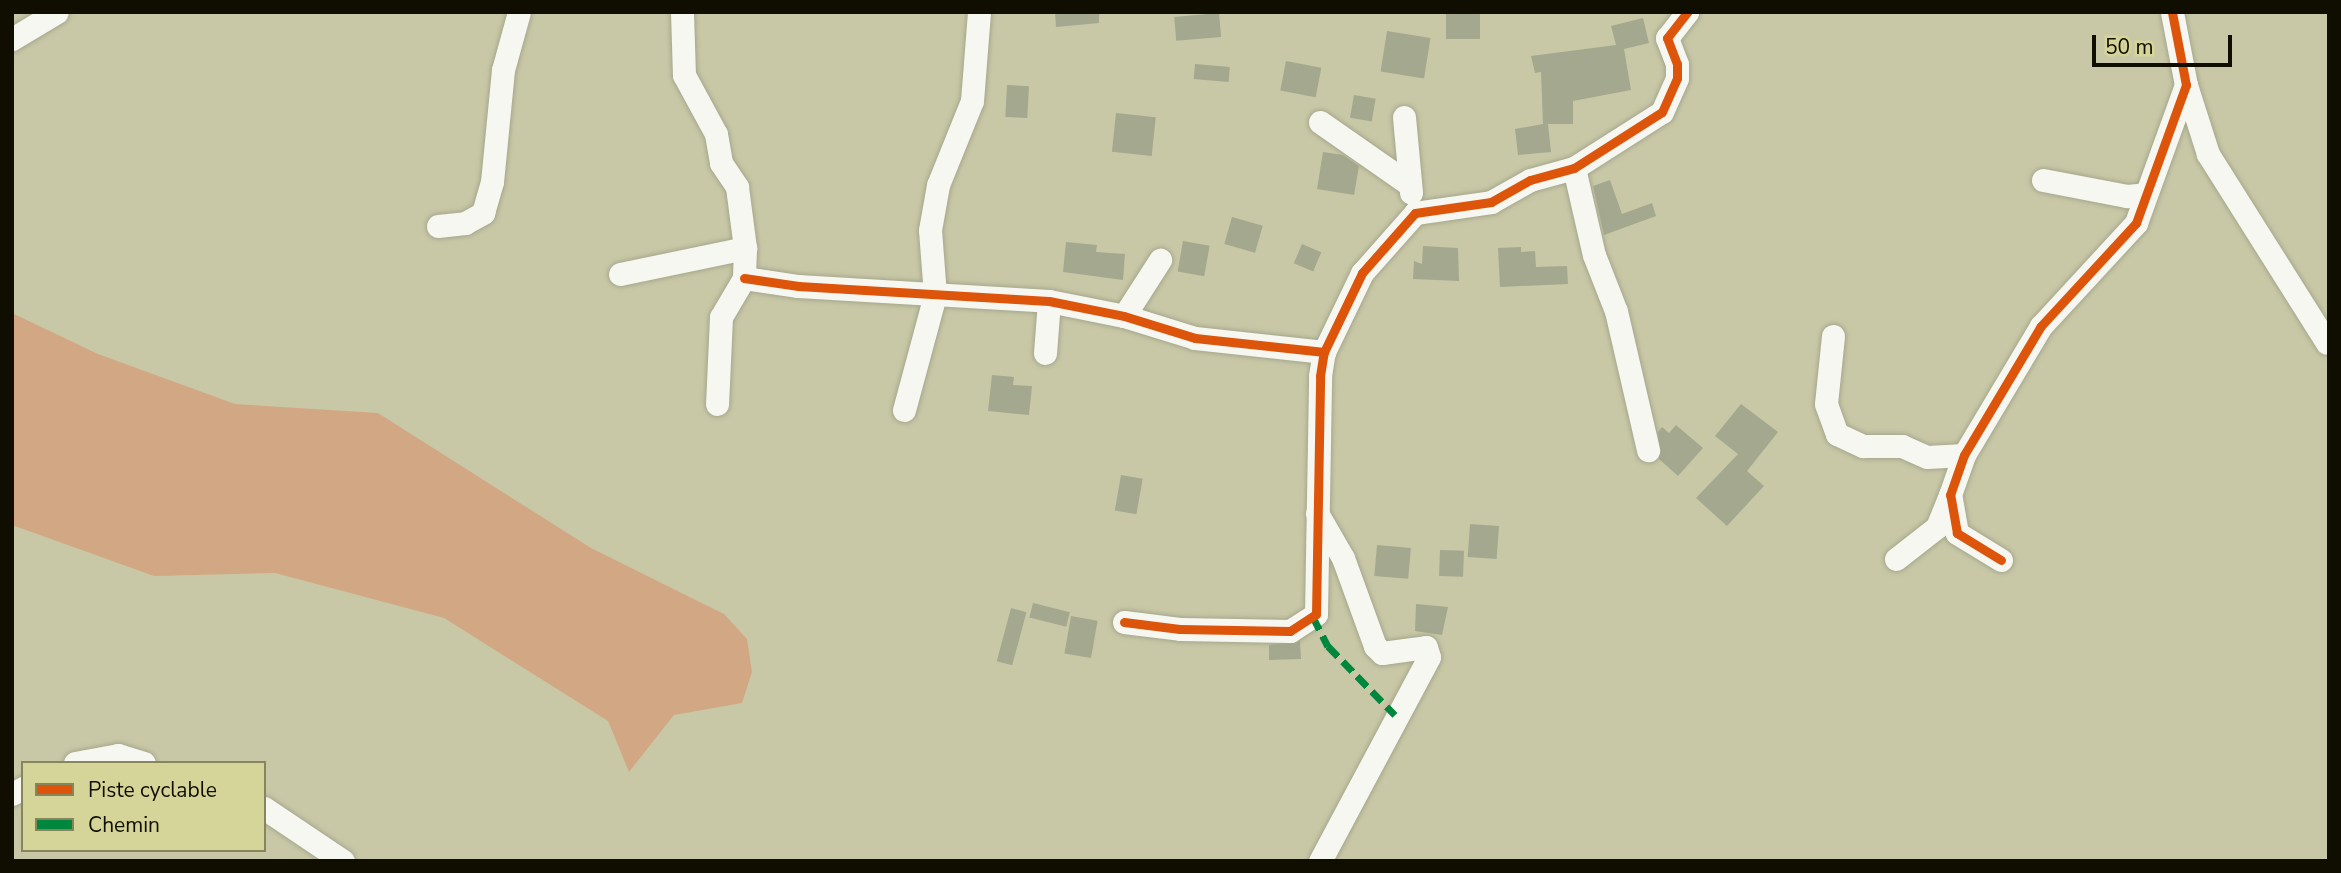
<!DOCTYPE html>
<html>
<head>
<meta charset="utf-8">
<style>
  body { margin:0 }
  #map { position:relative; width:2341px; height:873px; overflow:hidden; background:#c8c8a7; font-family:"Nunito Sans",sans-serif }
  div>[style] { position:absolute }
  .green>* { inset:0; background:#d2a884 }
  .building>* { inset:0; background:#a3a88e; transform-origin:0 0 }
  .roads { filter:drop-shadow(0 0 2px #a6a68c) drop-shadow(0 0 2px #a6a68c) }
  .street>* { height:23px; margin:-11.5px; padding:0 11.5px; transform-origin:11.5px; border-radius:11.5px; background:#f7f7f2 }
  .quiet>* { height:7px; margin-top:-3.5px; transform-origin:0; background:repeating-linear-gradient(90deg,#00873e 0 14px,transparent 0 21px) }
  .cycleway>* { height:9px; margin:-4.5px; padding:0 4.5px; transform-origin:4.5px; border-radius:4.5px; background:#dd550b }
  span { translate:-50% -50%; white-space:nowrap; text-align:center; line-height:1.15; -webkit-text-stroke:5px #d6d599; paint-order:stroke }
  .frame { position:absolute; inset:0; border:14px solid #0f0e00; pointer-events:none }
  .legend { position:absolute; left:21px; top:761px; width:245px; height:91px; box-sizing:border-box; background:#d6d599; border:2px solid #86855c; margin:0; padding:9px 12px; list-style:none; font-size:21px; color:#0f0e00 }
  .legend li { display:flex; align-items:center; gap:14px; height:35px }
  .legend b { width:35px; border:2px solid #86855c }
  .scale { position:absolute; left:2092px; top:35px; width:140px; height:32px; box-sizing:border-box; border:4px solid #0f0e00; border-top:0; padding-left:9px; font-size:21px; line-height:24px; white-space:nowrap; color:#0f0e00; -webkit-text-stroke:5px #d6d599; paint-order:stroke }
</style>
</head>
<body>
<div id="map">
  <div class="green">
    <i style="clip-path:polygon(12px 313px,98px 354px,235px 404px,378px 413px,591px 548px,724px 614px,747px 639px,752px 672px,742px 703px,674px 715px,629px 772px,608px 721px,444px 618px,275px 573px,154px 576px,12px 525px)"></i>
  </div>
  <div class="building">
    <i style="clip-path:polygon(1055px 12px,1099px 12px,1099px 23px,1056px 27px)"></i>
    <i style="left:1446px;top:12px;width:34px;height:27px"></i>
    <i style="left:1219px;top:13px;width:24px;height:45px;rotate:85deg"></i>
    <i style="clip-path:polygon(1643px 18px,1649px 43px,1624px 49px,1631px 90px,1573px 101px,1573px 124px,1548px 124px,1551px 152px,1518px 155px,1515px 129px,1543px 124px,1541px 72px,1535px 73px,1531px 56px,1616px 45px,1611px 26px)"></i>
    <i style="left:1387px;top:31px;width:44px;height:41px;rotate:9deg"></i>
    <i style="left:1286px;top:61px;width:36px;height:30px;rotate:11deg"></i>
    <i style="left:1195px;top:64px;width:35px;height:15px;rotate:5deg"></i>
    <i style="left:1007px;top:85px;width:22px;height:32px;rotate:3deg"></i>
    <i style="left:1354px;top:95px;width:22px;height:23px;rotate:10deg"></i>
    <i style="left:1116px;top:113px;width:40px;height:39px;rotate:6deg"></i>
    <i style="clip-path:polygon(1323px 152px,1343px 155px,1359px 166px,1354px 195px,1317px 189px)"></i>
    <i style="clip-path:polygon(1610px 180px,1622px 214px,1652px 203px,1656px 216px,1604px 235px,1593px 186px)"></i>
    <i style="left:1232px;top:217px;width:32px;height:28px;rotate:16deg"></i>
    <i style="left:1183px;top:241px;width:27px;height:31px;rotate:10deg"></i>
    <i style="clip-path:polygon(1066px 242px,1097px 245px,1096px 252px,1125px 254px,1123px 280px,1063px 272px)"></i>
    <i style="left:1302px;top:244px;width:21px;height:21px;rotate:23deg"></i>
    <i style="clip-path:polygon(1423px 246px,1458px 248px,1459px 281px,1413px 279px,1414px 261px,1422px 264px)"></i>
    <i style="clip-path:polygon(1521px 247px,1521px 252px,1535px 251px,1536px 267px,1567px 266px,1568px 284px,1500px 287px,1498px 248px)"></i>
    <i style="clip-path:polygon(992px 375px,1014px 377px,1013px 385px,1032px 386px,1029px 415px,988px 411px)"></i>
    <i style="clip-path:polygon(1741px 404px,1778px 432px,1747px 471px,1764px 486px,1727px 526px,1696px 498px,1738px 454px,1715px 436px)"></i>
    <i style="clip-path:polygon(1676px 425px,1703px 448px,1678px 476px,1659px 459px,1658px 432px,1662px 427px,1669px 433px)"></i>
    <i style="left:1121px;top:475px;width:22px;height:36px;rotate:10deg"></i>
    <i style="left:1470px;top:524px;width:29px;height:33px;rotate:4deg"></i>
    <i style="left:1377px;top:545px;width:34px;height:31px;rotate:5deg"></i>
    <i style="left:1440px;top:550px;width:24px;height:26px;rotate:2deg"></i>
    <i style="left:1033px;top:603px;width:38px;height:15px;rotate:14deg"></i>
    <i style="clip-path:polygon(1416px 604px,1448px 607px,1442px 635px,1415px 631px)"></i>
    <i style="left:1011px;top:608px;width:16px;height:55px;rotate:15deg"></i>
    <i style="left:1071px;top:616px;width:27px;height:38px;rotate:10deg"></i>
    <i style="clip-path:polygon(1300px 641px,1301px 659px,1269px 660px,1269px 645px)"></i>
  </div>
  <div class="roads">
    <div class="street">
      <i style="left:682px;top:12px;width:63px;rotate:88.2deg"></i>
      <i style="left:684px;top:75px;width:67px;rotate:61.5deg"></i>
      <i style="left:716px;top:134px;width:29px;rotate:80deg"></i>
      <i style="left:721px;top:163px;width:29px;rotate:56deg"></i>
      <i style="left:737px;top:187px;width:62px;rotate:82.5deg"></i>
      <i style="left:745px;top:248px;width:30px;rotate:92deg"></i>
      <i style="left:744px;top:278px;width:45px;rotate:120.5deg"></i>
      <i style="left:721px;top:317px;width:87px;rotate:92.6deg"></i>
      <i style="left:12px;top:39px;width:52px;rotate:-31deg"></i>
      <i style="left:2186px;top:85px;width:72px;rotate:72.3deg"></i>
      <i style="left:2208px;top:154px;width:223px;rotate:57.8deg"></i>
      <i style="left:1404px;top:117px;width:76px;rotate:84.7deg"></i>
      <i style="left:1320px;top:122px;width:108px;rotate:34.9deg"></i>
      <i style="left:1574px;top:168px;width:89px;rotate:77.1deg"></i>
      <i style="left:1594px;top:255px;width:60px;rotate:68.6deg"></i>
      <i style="left:1616px;top:311px;width:143px;rotate:77deg"></i>
      <i style="left:2043px;top:180px;width:86px;rotate:10.8deg"></i>
      <i style="left:2127px;top:196px;width:18px;rotate:-6deg"></i>
      <i style="left:438px;top:226px;width:27px;rotate:-6deg"></i>
      <i style="left:465px;top:223px;width:21px;rotate:-29deg"></i>
      <i style="left:483px;top:213px;width:32px;rotate:-74deg"></i>
      <i style="left:492px;top:182px;width:113px;rotate:-84.4deg"></i>
      <i style="left:503px;top:70px;width:60px;rotate:-74.6deg"></i>
      <i style="left:620px;top:274px;width:128px;rotate:-11.7deg"></i>
      <i style="left:744px;top:278px;width:55px;rotate:8.4deg"></i>
      <i style="left:798px;top:286px;width:251px;rotate:3.4deg"></i>
      <i style="left:1049px;top:301px;width:76px;rotate:11.3deg"></i>
      <i style="left:1124px;top:316px;width:74px;rotate:17.2deg"></i>
      <i style="left:1195px;top:338px;width:130px;rotate:6.2deg"></i>
      <i style="left:1124px;top:316px;width:67px;rotate:-57.3deg"></i>
      <i style="left:1833px;top:336px;width:68px;rotate:95.9deg"></i>
      <i style="left:1826px;top:404px;width:32px;rotate:70deg"></i>
      <i style="left:1837px;top:434px;width:29px;rotate:25deg"></i>
      <i style="left:1863px;top:446px;width:39px"></i>
      <i style="left:1902px;top:446px;width:27px;rotate:24deg"></i>
      <i style="left:1927px;top:457px;width:37px;rotate:-3deg"></i>
      <i style="left:1045px;top:353px;width:52px;rotate:-85.6deg"></i>
      <i style="left:904px;top:410px;width:119px;rotate:-74.9deg"></i>
      <i style="left:935px;top:295px;width:65px;rotate:-94.4deg"></i>
      <i style="left:930px;top:230px;width:46px;rotate:-79.9deg"></i>
      <i style="left:938px;top:185px;width:91px;rotate:-68deg"></i>
      <i style="left:972px;top:101px;width:89px;rotate:-85.5deg"></i>
      <i style="left:1317px;top:513px;width:52px;rotate:60deg"></i>
      <i style="left:1343px;top:558px;width:94px;rotate:70deg"></i>
      <i style="left:1375px;top:646px;width:10px;rotate:45deg"></i>
      <i style="left:1382px;top:653px;width:44px;rotate:-7.8deg"></i>
      <i style="left:1426px;top:647px;width:10px;rotate:73deg"></i>
      <i style="left:1429px;top:657px;width:231px;rotate:118.1deg"></i>
      <i style="left:1896px;top:559px;width:52px;rotate:-38deg"></i>
      <i style="left:1937px;top:527px;width:35px;rotate:-68deg"></i>
      <i style="left:2001px;top:560px;width:52px;rotate:-148.5deg"></i>
      <i style="left:1957px;top:533px;width:39px;rotate:-100deg"></i>
      <i style="left:1950px;top:495px;width:42px;rotate:-70.7deg"></i>
      <i style="left:1964px;top:455px;width:150px;rotate:-59.2deg"></i>
      <i style="left:2041px;top:326px;width:140px;rotate:-47.3deg"></i>
      <i style="left:2136px;top:223px;width:147px;rotate:-70.1deg"></i>
      <i style="left:2186px;top:85px;width:74px;rotate:-100.9deg"></i>
      <i style="left:1124px;top:622px;width:56px;rotate:7.1deg"></i>
      <i style="left:1180px;top:629px;width:110px;rotate:1deg"></i>
      <i style="left:1290px;top:631px;width:31px;rotate:-33deg"></i>
      <i style="left:1316px;top:614px;width:238px;rotate:-89deg"></i>
      <i style="left:1320px;top:376px;width:24px;rotate:-81deg"></i>
      <i style="left:1324px;top:352px;width:88px;rotate:-64.3deg"></i>
      <i style="left:1362px;top:273px;width:80px;rotate:-48.5deg"></i>
      <i style="left:1415px;top:213px;width:77px;rotate:-8.2deg"></i>
      <i style="left:1491px;top:202px;width:45px;rotate:-29.4deg"></i>
      <i style="left:1530px;top:180px;width:46px;rotate:-15.3deg"></i>
      <i style="left:1574px;top:168px;width:104px;rotate:-32.5deg"></i>
      <i style="left:1662px;top:112px;width:37px;rotate:-66deg"></i>
      <i style="left:1677px;top:78px;width:14px;rotate:-90deg"></i>
      <i style="left:1677px;top:64px;width:28px;rotate:-111deg"></i>
      <i style="left:1667px;top:38px;width:33px;rotate:-52deg"></i>
      <i style="left:75px;top:763px;width:44px;rotate:-10.5deg"></i>
      <i style="left:118px;top:755px;width:27px;rotate:17deg"></i>
      <i style="left:12px;top:794px;width:13px;rotate:-29deg"></i>
      <i style="left:264px;top:808px;width:95px;rotate:33.9deg"></i>
    </div>
  </div>
  <div class="quiet">
    <i style="left:1313px;top:617px;width:33px;rotate:63deg"></i>
    <i style="left:1328px;top:646px;width:96px;rotate:45.8deg"></i>
  </div>
  <div class="cycleway">
    <i style="left:744px;top:278px;width:55px;rotate:8.4deg"></i>
    <i style="left:798px;top:286px;width:251px;rotate:3.4deg"></i>
    <i style="left:1049px;top:301px;width:76px;rotate:11.3deg"></i>
    <i style="left:1124px;top:316px;width:74px;rotate:17.2deg"></i>
    <i style="left:1195px;top:338px;width:130px;rotate:6.2deg"></i>
    <i style="left:2001px;top:560px;width:52px;rotate:-148.5deg"></i>
    <i style="left:1957px;top:533px;width:39px;rotate:-100deg"></i>
    <i style="left:1950px;top:495px;width:42px;rotate:-70.7deg"></i>
    <i style="left:1964px;top:455px;width:150px;rotate:-59.2deg"></i>
    <i style="left:2041px;top:326px;width:140px;rotate:-47.3deg"></i>
    <i style="left:2136px;top:223px;width:147px;rotate:-70.1deg"></i>
    <i style="left:2186px;top:85px;width:74px;rotate:-100.9deg"></i>
    <i style="left:1124px;top:622px;width:56px;rotate:7.1deg"></i>
    <i style="left:1180px;top:629px;width:110px;rotate:1deg"></i>
    <i style="left:1290px;top:631px;width:31px;rotate:-33deg"></i>
    <i style="left:1316px;top:614px;width:238px;rotate:-89deg"></i>
    <i style="left:1320px;top:376px;width:24px;rotate:-81deg"></i>
    <i style="left:1324px;top:352px;width:88px;rotate:-64.3deg"></i>
    <i style="left:1362px;top:273px;width:80px;rotate:-48.5deg"></i>
    <i style="left:1415px;top:213px;width:77px;rotate:-8.2deg"></i>
    <i style="left:1491px;top:202px;width:45px;rotate:-29.4deg"></i>
    <i style="left:1530px;top:180px;width:46px;rotate:-15.3deg"></i>
    <i style="left:1574px;top:168px;width:104px;rotate:-32.5deg"></i>
    <i style="left:1662px;top:112px;width:37px;rotate:-66deg"></i>
    <i style="left:1677px;top:78px;width:14px;rotate:-90deg"></i>
    <i style="left:1677px;top:64px;width:28px;rotate:-111deg"></i>
    <i style="left:1667px;top:38px;width:33px;rotate:-52deg"></i>
  </div>
  <div class="frame"></div>
  <ul class="legend">
  <li><b style="height:9px;background:#dd550b"></b>Piste cyclable</li>
  <li><b style="height:9px;background:#00873e"></b>Chemin</li>
  </ul>
  <div class="scale">50 m</div>
</div>
</body>
</html>
